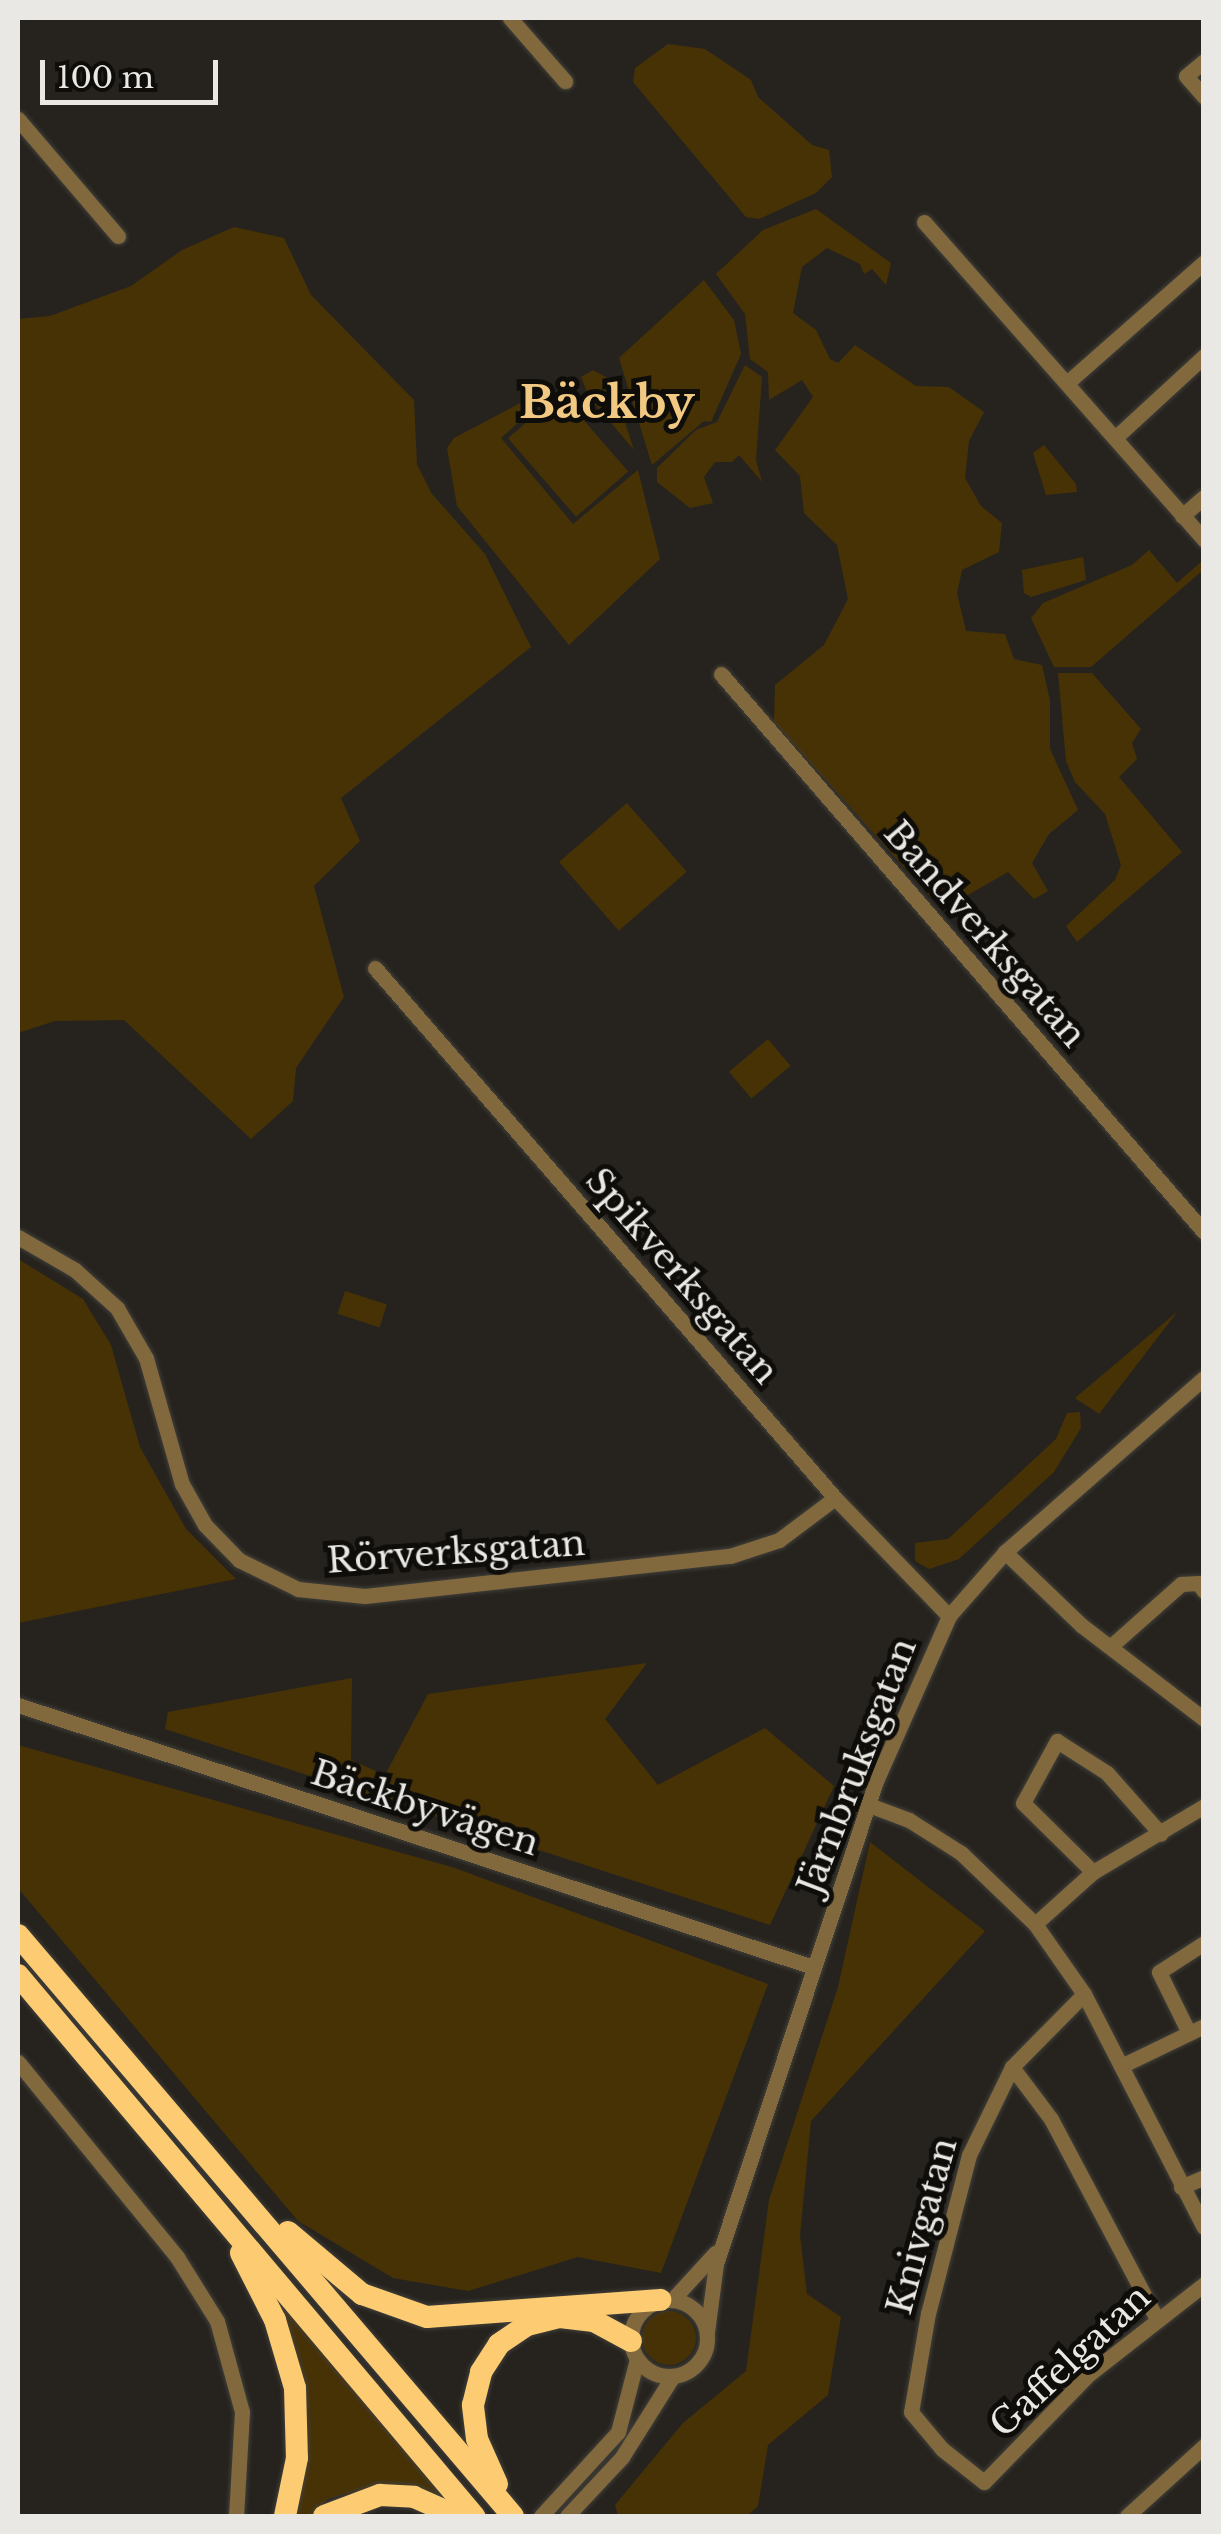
<!DOCTYPE html>
<html>
<head>
<meta charset="utf-8">
<style>
  body { margin:0 }
  #map { position:relative; width:1221px; height:2534px; overflow:hidden; background:#26231e; font-family:"Libre Baskerville",serif }
  div>[style] { position:absolute }
  .green>* { inset:0; background:#473206; transform-origin:0 0 }
  .round { border-radius:50% }
  .roads { filter:drop-shadow(0 0 2px #413f3a) drop-shadow(0 0 2px #413f3a) }
  .minor>* { height:15px; margin:-7.5px; padding:0 7.5px; transform-origin:7.5px; border-radius:7.5px; background:#81693d }
  .minor>.ring { margin:-7.5px; padding:0; box-sizing:content-box; background:none; border:15px solid #81693d; border-radius:50% }
  .highway>* { height:22px; margin:-11px; padding:0 11px; transform-origin:11px; border-radius:11px; background:#fdcc72 }
  span { translate:-50% -50%; white-space:nowrap; text-align:center; line-height:1.15; -webkit-text-stroke:10px #0e0d0a; paint-order:stroke }
  .street-label { font-size:35px; color:#eae8e4 }
  .district-label { font-size:45px; color:#f1c982; font-weight:700 }
  .frame { position:absolute; inset:0; border:20px solid #eae8e4; pointer-events:none }
  .scale { position:absolute; left:40px; top:60px; width:178px; height:45px; box-sizing:border-box; border:5px solid #eae8e4; border-top:0; padding-left:12px; font-size:30px; line-height:35px; white-space:nowrap; color:#eae8e4; -webkit-text-stroke:8px #0e0d0a; paint-order:stroke }
</style>
</head>
<body>
<div id="map">
  <div class="green">
    <i style="clip-path:polygon(668px 44px,705px 49px,751px 80px,758px 97px,812px 145px,829px 150px,832px 177px,816px 193px,759px 219px,746px 217px,633px 82px,635px 68px)"></i>
    <i style="clip-path:polygon(816px 209px,891px 263px,886px 285px,872px 269px,864px 274px,860px 264px,827px 248px,802px 267px,793px 313px,816px 330px,830px 359px,838px 363px,855px 345px,916px 386px,949px 387px,984px 412px,969px 441px,965px 478px,981px 506px,1002px 523px,999px 552px,962px 570px,957px 593px,966px 631px,1005px 634px,1014px 659px,1042px 665px,1050px 700px,1050px 749px,1078px 810px,1049px 834px,1032px 863px,1048px 891px,1034px 899px,1008px 872px,942px 910px,774px 722px,775px 685px,824px 645px,848px 599px,837px 545px,804px 513px,800px 476px,775px 450px,813px 397px,802px 380px,769px 400px,768px 372px,750px 359px,745px 314px,716px 274px,763px 230px)"></i>
    <i style="clip-path:polygon(234px 227px,284px 238px,311px 295px,414px 400px,417px 464px,432px 494px,485px 554px,531px 647px,341px 798px,360px 841px,314px 886px,344px 997px,296px 1068px,293px 1101px,251px 1139px,124px 1020px,55px 1021px,18px 1033px,18px 319px,50px 316px,131px 286px,182px 250px)"></i>
    <i style="clip-path:polygon(704px 280px,734px 320px,741px 354px,711px 422px,704px 421px,652px 465px,619px 358px)"></i>
    <i style="clip-path:polygon(745px 365px,762px 377px,756px 460px,762px 482px,739px 455px,732px 462px,715px 462px,704px 477px,713px 503px,690px 508px,657px 482px,657px 468px,696px 430px,717px 422px)"></i>
    <i style="clip-path:polygon(593px 370px,611px 380px,634px 450px,589px 397px,581px 377px)"></i>
    <i style="clip-path:polygon(547px 389px,550px 395px,501px 438px,573px 524px,638px 470px,660px 559px,569px 645px,457px 506px,447px 448px,454px 438px)"></i>
    <i style="left:560px;top:393px;width:104px;height:69px;rotate:49deg"></i>
    <i style="clip-path:polygon(1044px 445px,1076px 484px,1077px 492px,1046px 495px,1033px 453px)"></i>
    <i style="clip-path:polygon(1149px 550px,1177px 583px,1201px 562px,1203px 570px,1091px 667px,1054px 667px,1031px 618px,1043px 603px,1132px 565px)"></i>
    <i style="clip-path:polygon(1083px 557px,1086px 580px,1031px 597px,1024px 593px,1022px 570px)"></i>
    <i style="clip-path:polygon(1058px 673px,1092px 673px,1141px 729px,1132px 743px,1137px 759px,1119px 777px,1182px 852px,1077px 942px,1066px 926px,1115px 880px,1121px 865px,1105px 814px,1075px 782px,1066px 761px)"></i>
    <i style="left:627px;top:803px;width:91px;height:90px;rotate:49deg"></i>
    <i style="left:768px;top:1039px;width:35px;height:51px;rotate:50deg"></i>
    <i style="clip-path:polygon(18px 1259px,83px 1299px,111px 1345px,140px 1447px,186px 1529px,236px 1579px,18px 1623px)"></i>
    <i style="left:345px;top:1291px;width:44px;height:24px;rotate:18deg"></i>
    <i style="clip-path:polygon(1178px 1311px,1099px 1414px,1075px 1398px)"></i>
    <i style="clip-path:polygon(1080px 1412px,1081px 1428px,1054px 1472px,959px 1559px,929px 1569px,915px 1561px,915px 1543px,948px 1539px,1056px 1439px,1067px 1413px)"></i>
    <i style="clip-path:polygon(647px 1663px,605px 1719px,658px 1785px,765px 1728px,834px 1786px,770px 1925px,165px 1729px,168px 1712px,352px 1678px,351px 1760px,385px 1775px,428px 1694px)"></i>
    <i style="clip-path:polygon(18px 1745px,455px 1868px,768px 1984px,661px 2273px,578px 2257px,468px 2291px,393px 2278px,298px 2221px,18px 1888px)"></i>
    <i style="clip-path:polygon(870px 1842px,985px 1931px,811px 2121px,800px 2235px,807px 2294px,841px 2317px,828px 2395px,768px 2445px,758px 2506px,747px 2516px,618px 2516px,615px 2505px,683px 2423px,746px 2371px,769px 2200px,838px 1987px)"></i>
    <i style="clip-path:polygon(272px 2290px,452px 2504px,377px 2485px,328px 2499px,310px 2516px,292px 2516px,301px 2489px)"></i>
    <i class="round" style="left:642px;top:2311px;width:54px;height:54px"></i>
  </div>
  <div class="roads">
    <div class="minor">
      <i style="left:510px;top:18px;width:84px;rotate:48.9deg"></i>
      <i style="left:1204px;top:61px;width:23px;rotate:140deg"></i>
      <i style="left:1186px;top:76px;width:28px;rotate:49deg"></i>
      <i style="left:18px;top:119px;width:154px;rotate:49.5deg"></i>
      <i style="left:924px;top:222px;width:424px;rotate:48.6deg"></i>
      <i style="left:1068px;top:382px;width:181px;rotate:-41.4deg"></i>
      <i style="left:1116px;top:437px;width:120px;rotate:-42.6deg"></i>
      <i style="left:1182px;top:516px;width:29px;rotate:-41deg"></i>
      <i style="left:721px;top:674px;width:738px;rotate:49.12deg"></i>
      <i style="left:375px;top:968px;width:702px;rotate:49.04deg"></i>
      <i style="left:835px;top:1498px;width:164px;rotate:46deg"></i>
      <i style="left:18px;top:1237px;width:66px;rotate:30.1deg"></i>
      <i style="left:75px;top:1270px;width:57px;rotate:42.1deg"></i>
      <i style="left:117px;top:1308px;width:58px;rotate:59.9deg"></i>
      <i style="left:146px;top:1358px;width:131px;rotate:74.1deg"></i>
      <i style="left:182px;top:1484px;width:47px;rotate:60.7deg"></i>
      <i style="left:205px;top:1525px;width:49px;rotate:45.8deg"></i>
      <i style="left:239px;top:1560px;width:66px;rotate:26.2deg"></i>
      <i style="left:298px;top:1589px;width:67px;rotate:6deg"></i>
      <i style="left:365px;top:1596px;width:367px;rotate:-6.3deg"></i>
      <i style="left:730px;top:1556px;width:52px;rotate:-18.1deg"></i>
      <i style="left:779px;top:1540px;width:70px;rotate:-36.9deg"></i>
      <i style="left:1005px;top:1552px;width:105px;rotate:43.8deg"></i>
      <i style="left:1081px;top:1625px;width:155px;rotate:37.4deg"></i>
      <i style="left:1111px;top:1646px;width:94px;rotate:-41.5deg"></i>
      <i style="left:1181px;top:1584px;width:17px;rotate:-3deg"></i>
      <i style="left:1198px;top:1583px;width:10px;rotate:53deg"></i>
      <i style="left:18px;top:1705px;width:837px;rotate:18.24deg"></i>
      <i style="left:869px;top:1805px;width:43px;rotate:20.6deg"></i>
      <i style="left:909px;top:1820px;width:62px;rotate:32.4deg"></i>
      <i style="left:961px;top:1853px;width:103px;rotate:43.8deg"></i>
      <i style="left:1035px;top:1924px;width:85px;rotate:55deg"></i>
      <i style="left:1084px;top:1994px;width:262px;rotate:62.8deg"></i>
      <i style="left:1093px;top:1872px;width:98px;rotate:-135.4deg"></i>
      <i style="left:1023px;top:1803px;width:71px;rotate:-61.3deg"></i>
      <i style="left:1057px;top:1741px;width:59px;rotate:32.6deg"></i>
      <i style="left:1107px;top:1773px;width:81px;rotate:48.5deg"></i>
      <i style="left:1035px;top:1924px;width:78px;rotate:-41.9deg"></i>
      <i style="left:1093px;top:1872px;width:129px;rotate:-30.7deg"></i>
      <i style="left:1084px;top:1994px;width:103px;rotate:134.6deg"></i>
      <i style="left:1012px;top:2067px;width:98px;rotate:116deg"></i>
      <i style="left:969px;top:2155px;width:163px;rotate:104.5deg"></i>
      <i style="left:928px;top:2313px;width:100px;rotate:99.7deg"></i>
      <i style="left:911px;top:2412px;width:48px;rotate:50deg"></i>
      <i style="left:942px;top:2449px;width:53px;rotate:38.2deg"></i>
      <i style="left:984px;top:2482px;width:151px;rotate:-45.8deg"></i>
      <i style="left:1089px;top:2374px;width:146px;rotate:-38deg"></i>
      <i style="left:1189px;top:2033px;width:68px;rotate:-116.2deg"></i>
      <i style="left:1159px;top:1972px;width:54px;rotate:-32.8deg"></i>
      <i style="left:18px;top:2062px;width:252px;rotate:50.8deg"></i>
      <i style="left:177px;top:2257px;width:75px;rotate:58deg"></i>
      <i style="left:217px;top:2321px;width:94px;rotate:74.6deg"></i>
      <i style="left:242px;top:2412px;width:104px;rotate:93.3deg"></i>
      <i style="left:1121px;top:2066px;width:92px;rotate:-25.7deg"></i>
      <i style="left:1012px;top:2067px;width:65px;rotate:53.1deg"></i>
      <i style="left:1051px;top:2119px;width:224px;rotate:62.1deg"></i>
      <i style="left:1181px;top:2187px;width:25px;rotate:-23deg"></i>
      <i class="ring" style="left:631px;top:2300px;width:61px;height:61px"></i>
      <i style="left:672px;top:2300px;width:64px;rotate:-47.5deg"></i>
      <i style="left:707px;top:2332px;width:69px;rotate:-82.5deg"></i>
      <i style="left:716px;top:2264px;width:509px;rotate:-71.67deg"></i>
      <i style="left:876px;top:1781px;width:180px;rotate:-66.1deg"></i>
      <i style="left:949px;top:1616px;width:85px;rotate:-48.8deg"></i>
      <i style="left:1005px;top:1552px;width:264px;rotate:-41.2deg"></i>
      <i style="left:541px;top:2516px;width:114px;rotate:-47.5deg"></i>
      <i style="left:618px;top:2432px;width:75px;rotate:-75.4deg"></i>
      <i style="left:567px;top:2516px;width:81px;rotate:-47deg"></i>
      <i style="left:622px;top:2457px;width:96px;rotate:-57.8deg"></i>
      <i style="left:1127px;top:2516px;width:104px;rotate:-42.3deg"></i>
    </div>
    <div class="highway">
      <i style="left:18px;top:1935px;width:763px;rotate:49.57deg"></i>
      <i style="left:18px;top:1975px;width:708px;rotate:49.87deg"></i>
      <i style="left:288px;top:2232px;width:97px;rotate:40deg"></i>
      <i style="left:362px;top:2294px;width:69px;rotate:19.5deg"></i>
      <i style="left:427px;top:2317px;width:234px;rotate:-4.2deg"></i>
      <i style="left:241px;top:2253px;width:75px;rotate:63.1deg"></i>
      <i style="left:275px;top:2320px;width:71px;rotate:73.6deg"></i>
      <i style="left:295px;top:2388px;width:70px;rotate:88.4deg"></i>
      <i style="left:297px;top:2458px;width:59px;rotate:101.7deg"></i>
      <i style="left:497px;top:2484px;width:49px;rotate:-114deg"></i>
      <i style="left:477px;top:2439px;width:34px;rotate:-97deg"></i>
      <i style="left:473px;top:2405px;width:34px;rotate:-76deg"></i>
      <i style="left:481px;top:2372px;width:33px;rotate:-57deg"></i>
      <i style="left:499px;top:2344px;width:34px;rotate:-34deg"></i>
      <i style="left:527px;top:2325px;width:34px;rotate:-14deg"></i>
      <i style="left:560px;top:2317px;width:34px;rotate:7deg"></i>
      <i style="left:594px;top:2321px;width:42px;rotate:28.4deg"></i>
      <i style="left:324px;top:2516px;width:60px;rotate:-20.6deg"></i>
      <i style="left:380px;top:2495px;width:34px;rotate:3deg"></i>
      <i style="left:414px;top:2497px;width:47px;rotate:23.8deg"></i>
    </div>
  </div>
  <div class="street-label">
    <span style="left:985px;top:934px;rotate:49deg">Bandverksgatan</span>
    <span style="left:682px;top:1276px;rotate:49deg">Spikverksgatan</span>
    <span style="left:456px;top:1552px;rotate:-4deg">Rörverksgatan</span>
    <span style="left:857px;top:1766px;rotate:-69deg">Järnbruksgatan</span>
    <span style="left:425px;top:1808px;rotate:18deg">Bäckbyvägen</span>
    <span style="left:922px;top:2226px;rotate:-75deg">Knivgatan</span>
    <span style="left:1070px;top:2361px;rotate:-43deg">Gaffelgatan</span>
  </div>
  <div class="district-label">
    <span style="left:607px;top:403px">Bäckby</span>
  </div>
  <div class="frame"></div>
  <div class="scale">100 m</div>
</div>
</body>
</html>
